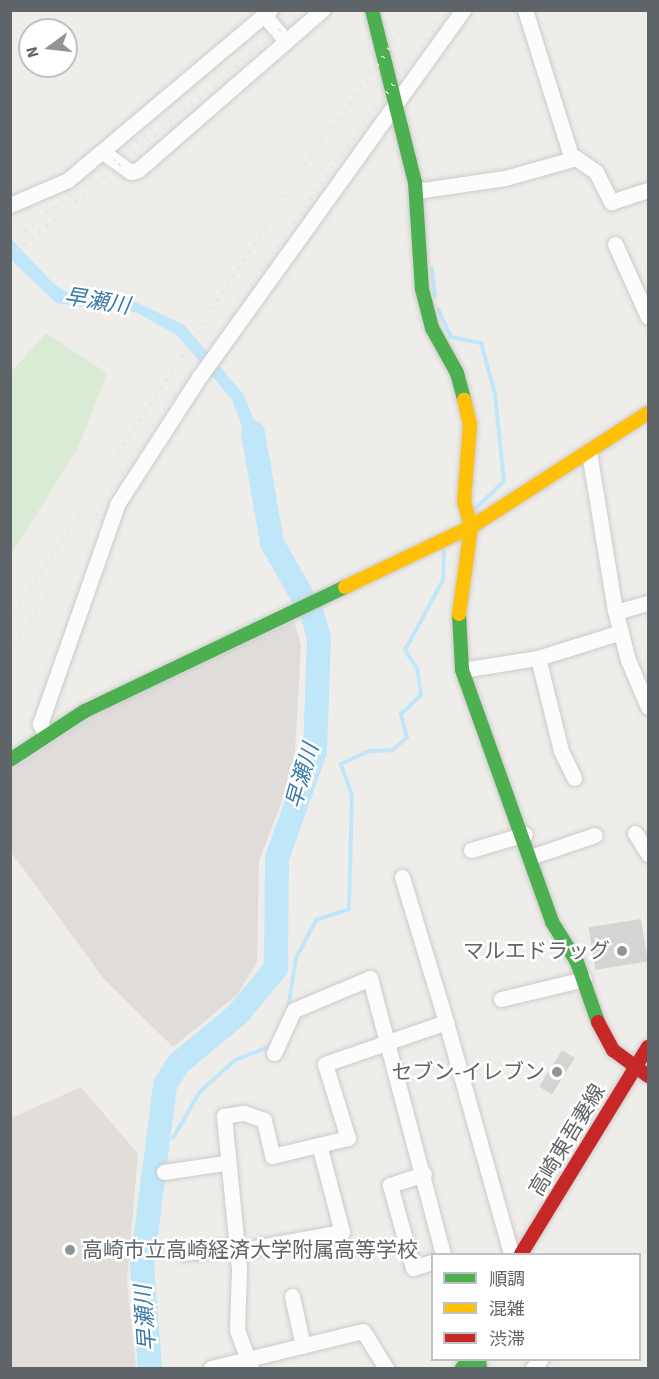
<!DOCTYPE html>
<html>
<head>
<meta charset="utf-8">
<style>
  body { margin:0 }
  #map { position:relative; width:659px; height:1379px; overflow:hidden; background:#efedea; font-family:"Source Sans 3","Noto Sans JP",sans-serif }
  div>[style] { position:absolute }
  .industrial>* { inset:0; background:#dfdcda }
  .education>* { inset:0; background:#e1ded9 }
  .green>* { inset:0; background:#daebd5 }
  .water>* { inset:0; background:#bfe7f9 }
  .stream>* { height:4px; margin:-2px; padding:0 2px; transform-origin:2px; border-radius:2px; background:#bfe7f9 }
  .river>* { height:24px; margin:-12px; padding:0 12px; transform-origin:12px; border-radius:12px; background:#bfe7f9 }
  .building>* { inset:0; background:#d5d4d3; transform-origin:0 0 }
  .roads { filter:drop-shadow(0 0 2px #cbcbca) drop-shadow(0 0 2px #cbcbca) }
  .street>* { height:15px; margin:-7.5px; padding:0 7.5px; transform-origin:7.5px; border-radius:7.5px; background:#fdfcfc }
  .fast>* { height:14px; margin:-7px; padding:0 7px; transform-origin:7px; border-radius:7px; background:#4caf50 }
  .slow>* { height:14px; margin:-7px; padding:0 7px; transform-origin:7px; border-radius:7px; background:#ffc107 }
  .jam>* { height:14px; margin:-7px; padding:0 7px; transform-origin:7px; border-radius:7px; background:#c62828 }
  .rail>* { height:4px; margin-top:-2px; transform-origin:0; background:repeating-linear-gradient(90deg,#e4e4e4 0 1.5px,transparent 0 9.5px) }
  .dots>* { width:16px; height:16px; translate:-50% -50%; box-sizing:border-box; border:3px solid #fff; border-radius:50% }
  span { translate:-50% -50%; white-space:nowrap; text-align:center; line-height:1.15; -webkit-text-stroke:5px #fff; paint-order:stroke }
  .poi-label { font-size:21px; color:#5f6468 }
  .right { translate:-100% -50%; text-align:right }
  .left { translate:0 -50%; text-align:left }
  .street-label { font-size:21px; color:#5f6468 }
  .water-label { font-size:22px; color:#3b7ba5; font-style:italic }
  .frame { position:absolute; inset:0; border:12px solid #5f6468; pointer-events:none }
  .legend { position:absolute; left:431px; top:1253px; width:210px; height:108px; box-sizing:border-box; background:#fff; border:2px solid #bfc1c3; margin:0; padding:8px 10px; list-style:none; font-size:18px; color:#5f6468 }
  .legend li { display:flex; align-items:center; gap:12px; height:30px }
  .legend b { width:30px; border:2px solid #bfc1c3 }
  .north { position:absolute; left:18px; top:18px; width:60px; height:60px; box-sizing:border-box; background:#fff; border:2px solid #bfc1c3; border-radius:50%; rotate:255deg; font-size:16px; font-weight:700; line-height:24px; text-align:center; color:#5f6468 }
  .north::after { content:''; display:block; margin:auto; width:21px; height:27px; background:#919496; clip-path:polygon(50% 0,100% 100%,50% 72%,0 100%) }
</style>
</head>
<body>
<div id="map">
  <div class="industrial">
    <i style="clip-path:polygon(294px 621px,301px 645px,294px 770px,259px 861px,257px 962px,237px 995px,173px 1047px,104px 979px,11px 852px,10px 771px,98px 713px)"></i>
  </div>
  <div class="education">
    <i style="clip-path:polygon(81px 1087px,138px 1154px,127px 1282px,136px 1368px,11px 1368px,11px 1118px)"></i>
  </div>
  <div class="green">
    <i style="clip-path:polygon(46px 333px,107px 373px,79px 446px,11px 555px,11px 372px)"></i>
  </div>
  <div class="water">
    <i style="clip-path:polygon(10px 238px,53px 283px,74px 297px,136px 302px,184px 325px,244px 395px,271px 463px,256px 463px,232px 400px,178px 336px,136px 312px,56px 303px,11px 260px)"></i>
  </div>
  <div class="stream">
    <i style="left:432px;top:268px;width:28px;rotate:84deg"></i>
    <i style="left:438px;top:309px;width:31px;rotate:65deg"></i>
    <i style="left:451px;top:337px;width:31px;rotate:11deg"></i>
    <i style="left:481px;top:343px;width:53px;rotate:74.6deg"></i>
    <i style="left:495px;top:394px;width:87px;rotate:84.1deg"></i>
    <i style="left:504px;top:481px;width:39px;rotate:136deg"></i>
    <i style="left:288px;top:1009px;width:52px;rotate:-81.1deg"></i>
    <i style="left:296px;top:958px;width:43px;rotate:-62.2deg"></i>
    <i style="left:316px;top:920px;width:35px;rotate:-18deg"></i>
    <i style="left:349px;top:909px;width:114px;rotate:-88.5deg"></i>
    <i style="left:352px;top:795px;width:33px;rotate:-110deg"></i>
    <i style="left:341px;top:764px;width:31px;rotate:-25deg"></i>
    <i style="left:369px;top:751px;width:23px;rotate:-2deg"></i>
    <i style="left:392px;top:750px;width:19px;rotate:-39deg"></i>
    <i style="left:407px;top:738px;width:25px;rotate:-104deg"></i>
    <i style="left:401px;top:714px;width:28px;rotate:-44deg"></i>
    <i style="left:421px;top:695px;width:27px;rotate:-98deg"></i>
    <i style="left:417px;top:668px;width:22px;rotate:-124deg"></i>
    <i style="left:405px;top:650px;width:80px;rotate:-61.5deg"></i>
    <i style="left:443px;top:580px;width:29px;rotate:-88deg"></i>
    <i style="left:173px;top:1138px;width:52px;rotate:-60deg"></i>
    <i style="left:199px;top:1093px;width:49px;rotate:-42.5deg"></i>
    <i style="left:235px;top:1060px;width:40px;rotate:-21deg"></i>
    <i style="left:155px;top:1146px;width:9px"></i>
  </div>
  <div class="river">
    <i style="left:150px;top:1368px;width:103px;rotate:-94.4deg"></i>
    <i style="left:142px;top:1265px;width:181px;rotate:-82.7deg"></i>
    <i style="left:165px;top:1085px;width:26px;rotate:-58deg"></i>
    <i style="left:179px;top:1063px;width:77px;rotate:-39.7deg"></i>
    <i style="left:238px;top:1014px;width:60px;rotate:-50.4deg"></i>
    <i style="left:276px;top:968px;width:110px;rotate:-89.5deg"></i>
    <i style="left:277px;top:858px;width:113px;rotate:-70.3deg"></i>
    <i style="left:315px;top:752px;width:114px;rotate:-88deg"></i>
    <i style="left:319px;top:638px;width:26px;rotate:-106deg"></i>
    <i style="left:312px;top:613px;width:81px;rotate:-119.7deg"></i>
    <i style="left:272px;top:543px;width:112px;rotate:-99.8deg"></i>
  </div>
  <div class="building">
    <i style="left:641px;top:919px;width:43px;height:53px;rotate:81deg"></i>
    <i style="left:562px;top:1050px;width:15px;height:43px;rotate:32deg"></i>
  </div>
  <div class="roads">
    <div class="street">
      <i style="left:525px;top:10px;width:156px;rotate:72.5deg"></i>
      <i style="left:264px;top:15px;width:34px;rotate:50deg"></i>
      <i style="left:103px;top:152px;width:34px;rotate:36deg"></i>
      <i style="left:131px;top:172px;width:7px;rotate:-16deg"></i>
      <i style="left:138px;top:170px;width:244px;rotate:-41deg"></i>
      <i style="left:416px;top:191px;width:90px;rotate:-8.3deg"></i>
      <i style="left:505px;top:178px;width:74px;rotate:-15.7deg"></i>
      <i style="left:576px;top:158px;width:24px;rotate:35deg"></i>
      <i style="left:596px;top:172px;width:34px;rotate:63deg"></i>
      <i style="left:611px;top:202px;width:39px;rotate:-18deg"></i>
      <i style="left:10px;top:205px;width:63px;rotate:-23.3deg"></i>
      <i style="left:68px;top:180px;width:264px;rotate:-40.1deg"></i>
      <i style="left:615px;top:244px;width:80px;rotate:65.7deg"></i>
      <i style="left:589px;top:452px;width:160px;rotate:80.7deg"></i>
      <i style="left:615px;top:610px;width:52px;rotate:75.4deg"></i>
      <i style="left:628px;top:660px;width:51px;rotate:66.9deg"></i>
      <i style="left:616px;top:612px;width:33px;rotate:-16deg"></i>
      <i style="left:538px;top:658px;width:96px;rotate:76.1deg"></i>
      <i style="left:561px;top:751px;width:30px;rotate:64deg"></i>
      <i style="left:462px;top:670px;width:77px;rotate:-9deg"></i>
      <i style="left:538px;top:658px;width:87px;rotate:-17.4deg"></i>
      <i style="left:46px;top:735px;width:13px;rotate:-119deg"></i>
      <i style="left:40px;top:724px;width:234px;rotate:-70.6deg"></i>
      <i style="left:118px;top:503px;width:151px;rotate:-57.2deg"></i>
      <i style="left:200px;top:376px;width:451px;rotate:-54.3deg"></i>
      <i style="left:635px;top:833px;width:25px;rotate:58deg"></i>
      <i style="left:471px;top:850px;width:56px;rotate:-16.5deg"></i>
      <i style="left:533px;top:856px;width:65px;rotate:-18.7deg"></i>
      <i style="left:402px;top:877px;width:152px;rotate:73.1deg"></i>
      <i style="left:501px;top:999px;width:85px;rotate:-13.5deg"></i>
      <i style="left:274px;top:1053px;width:47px;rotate:-65.1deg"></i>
      <i style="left:294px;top:1010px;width:82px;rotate:-22.8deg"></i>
      <i style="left:370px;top:978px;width:285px;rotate:75.2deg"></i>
      <i style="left:164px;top:1172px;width:62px;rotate:-8.4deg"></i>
      <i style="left:424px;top:1174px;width:36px;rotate:162deg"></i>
      <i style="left:390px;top:1185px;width:86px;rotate:74.5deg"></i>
      <i style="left:413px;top:1268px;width:20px;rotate:-18deg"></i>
      <i style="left:237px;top:1251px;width:107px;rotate:-10.3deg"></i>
      <i style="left:342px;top:1232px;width:90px;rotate:-104.8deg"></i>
      <i style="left:184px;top:1253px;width:52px;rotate:-6.6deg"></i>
      <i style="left:292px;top:1296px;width:51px;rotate:77.6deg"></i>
      <i style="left:211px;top:1368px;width:156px;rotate:-13.7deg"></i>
      <i style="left:363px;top:1331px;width:44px;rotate:58.1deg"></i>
      <i style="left:251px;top:1368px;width:40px;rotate:-110.2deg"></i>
      <i style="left:237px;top:1330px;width:61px;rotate:-88.1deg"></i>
      <i style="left:239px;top:1269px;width:154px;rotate:-95.6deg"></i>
      <i style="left:224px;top:1116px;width:20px;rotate:-9deg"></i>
      <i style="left:244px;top:1113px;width:21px;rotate:19deg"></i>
      <i style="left:264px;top:1120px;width:37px;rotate:77deg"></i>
      <i style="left:272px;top:1156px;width:78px;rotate:-13.3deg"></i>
      <i style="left:348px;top:1138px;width:77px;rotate:-107.3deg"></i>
      <i style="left:325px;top:1064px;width:128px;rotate:-19.1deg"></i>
      <i style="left:446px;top:1022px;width:241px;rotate:74.3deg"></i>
      <i style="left:533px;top:1368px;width:11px;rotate:-49deg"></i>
    </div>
    <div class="fast">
      <i style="left:372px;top:10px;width:177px;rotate:76deg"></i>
      <i style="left:415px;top:182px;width:107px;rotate:86.3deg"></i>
      <i style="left:422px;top:289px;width:40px;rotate:75.6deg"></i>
      <i style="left:432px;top:328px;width:51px;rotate:60.9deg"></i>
      <i style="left:457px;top:373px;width:28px;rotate:75deg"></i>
      <i style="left:459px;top:614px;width:56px;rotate:86.9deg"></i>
      <i style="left:462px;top:670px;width:268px;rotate:70.3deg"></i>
      <i style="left:552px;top:922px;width:47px;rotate:58deg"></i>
      <i style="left:577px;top:962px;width:64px;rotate:70.7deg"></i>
      <i style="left:10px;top:760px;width:90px;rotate:-33.2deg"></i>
      <i style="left:85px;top:711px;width:288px;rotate:-25.5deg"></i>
      <i style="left:479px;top:1360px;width:8px;rotate:83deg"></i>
      <i style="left:462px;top:1368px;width:11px;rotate:-49deg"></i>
    </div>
    <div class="slow">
      <i style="left:345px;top:587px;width:140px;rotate:-25.5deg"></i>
      <i style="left:471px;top:527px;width:211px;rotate:-32.8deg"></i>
      <i style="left:459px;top:614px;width:88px;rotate:-82.1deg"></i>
      <i style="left:471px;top:527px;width:27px;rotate:-105deg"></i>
      <i style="left:464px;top:501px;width:76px;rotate:-85.5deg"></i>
      <i style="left:470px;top:425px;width:26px;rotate:-103deg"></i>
    </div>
    <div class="jam">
      <i style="left:598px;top:1022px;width:32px;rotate:62deg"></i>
      <i style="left:613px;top:1050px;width:44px;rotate:36.6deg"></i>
      <i style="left:521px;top:1254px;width:243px;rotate:-58.5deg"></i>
    </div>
  </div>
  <div class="rail">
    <i style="left:10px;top:243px;width:189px;rotate:-38.6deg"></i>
    <i style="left:10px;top:257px;width:383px;rotate:-40.1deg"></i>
    <i style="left:10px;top:619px;width:560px;rotate:-56.88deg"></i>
    <i style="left:316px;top:150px;width:173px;rotate:-54.2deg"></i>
    <i style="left:10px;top:651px;width:277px;rotate:-57.4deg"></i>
    <i style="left:159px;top:418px;width:311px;rotate:-55.3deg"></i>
    <i style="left:336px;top:162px;width:189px;rotate:-53.6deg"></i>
  </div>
  <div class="dots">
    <i style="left:622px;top:951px;background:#919496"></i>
    <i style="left:557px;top:1072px;background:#919496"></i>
    <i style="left:70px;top:1250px;background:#919496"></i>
  </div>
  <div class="poi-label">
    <span class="right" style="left:610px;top:951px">マルエドラッグ</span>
    <span class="right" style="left:545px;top:1072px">セブン-イレブン</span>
    <span class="left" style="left:82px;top:1250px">高崎市立高崎経済大学附属高等学校</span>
  </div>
  <div class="street-label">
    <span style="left:567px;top:1140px;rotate:-59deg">高崎東吾妻線</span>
  </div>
  <div class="water-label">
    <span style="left:97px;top:302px;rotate:9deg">早瀬川</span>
    <span style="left:303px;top:776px;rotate:-74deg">早瀬川</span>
    <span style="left:146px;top:1318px;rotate:-94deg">早瀬川</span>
  </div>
  <div class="frame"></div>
  <ul class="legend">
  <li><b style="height:8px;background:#4caf50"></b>順調</li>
  <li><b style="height:8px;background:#ffc107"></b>混雑</li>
  <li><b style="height:8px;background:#c62828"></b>渋滞</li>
  </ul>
  <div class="north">N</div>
</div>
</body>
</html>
